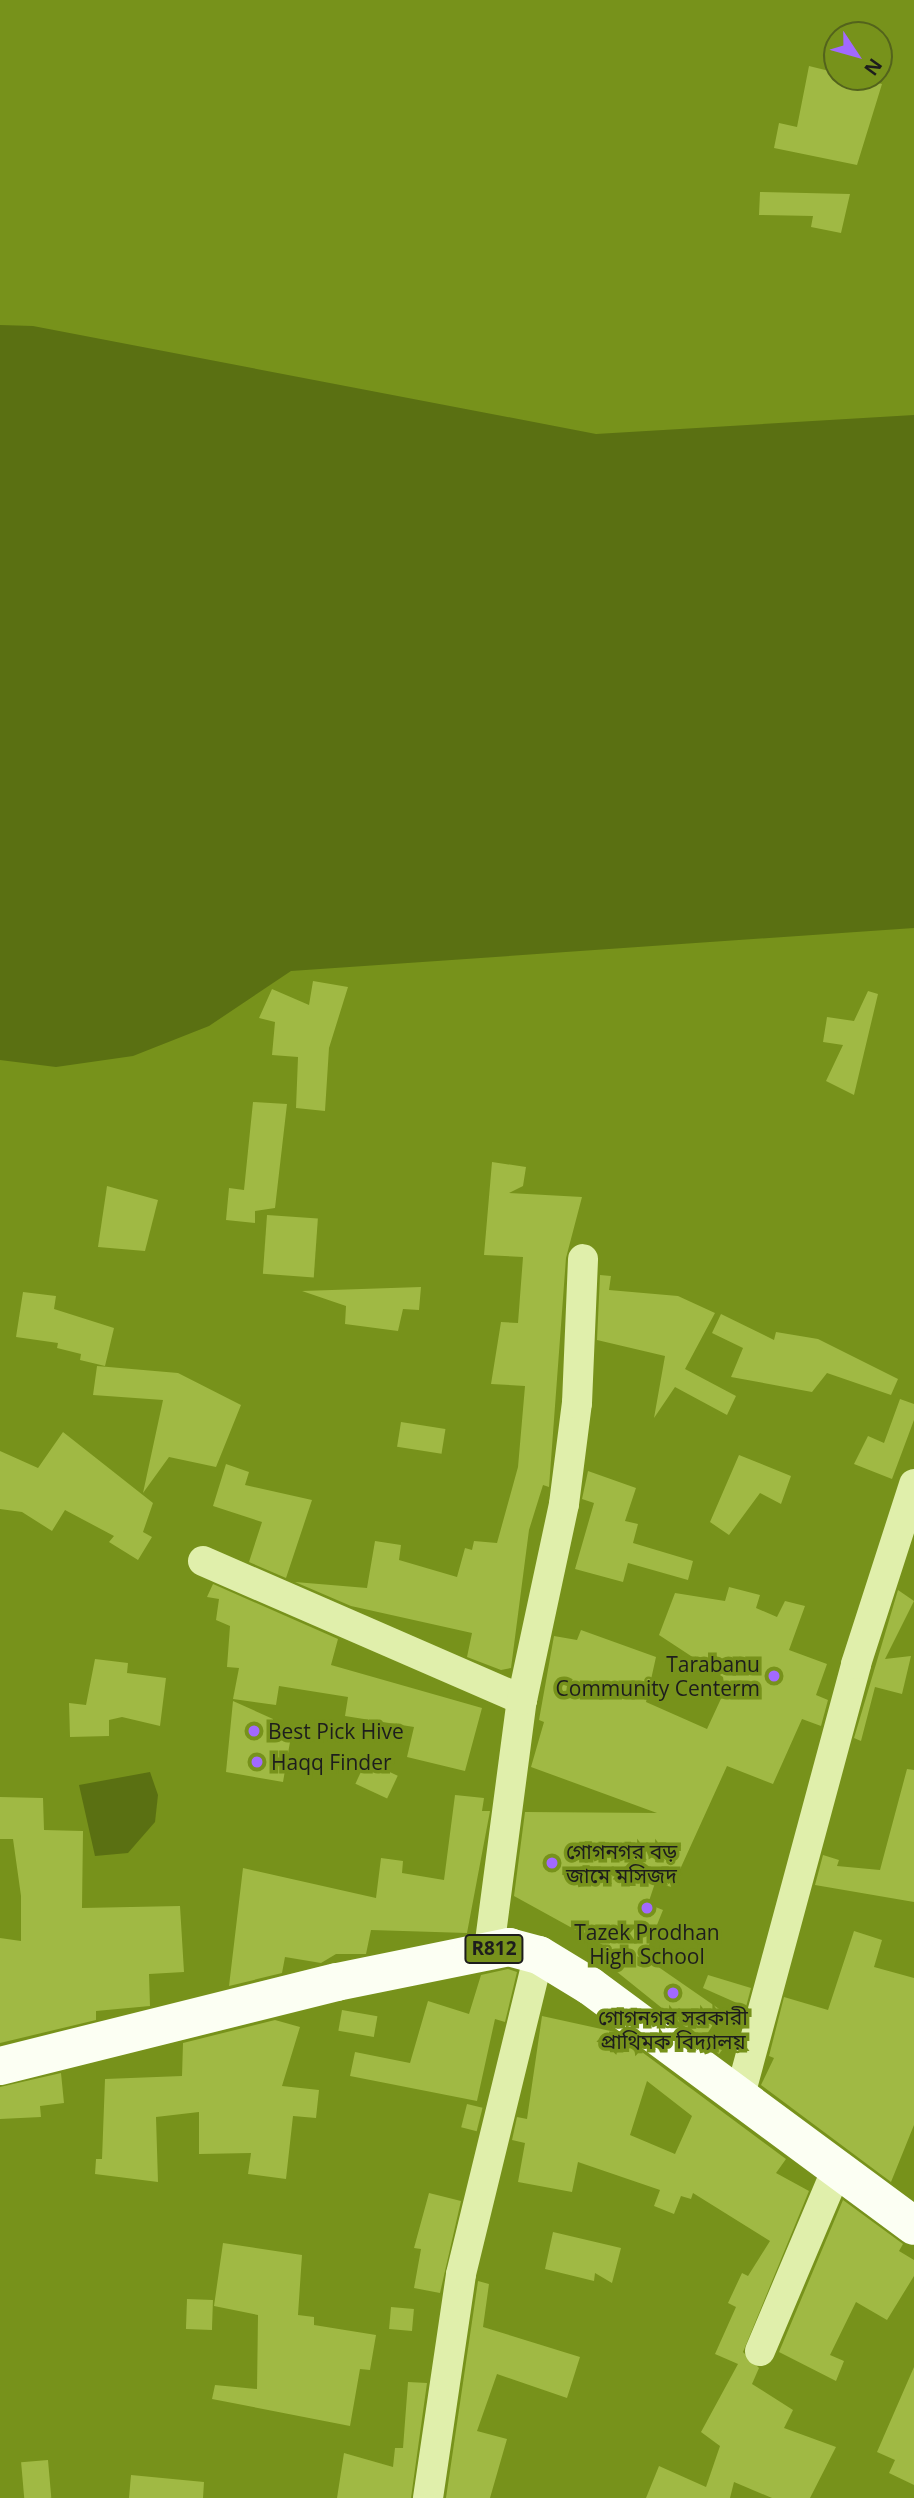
<!DOCTYPE html>
<html>
<head>
<meta charset="utf-8">
<style>
  body { margin:0 }
  #map { position:relative; width:914px; height:2498px; overflow:hidden; background:#77921b; font-family:"Open Sans","Noto Sans Bengali",sans-serif }
  div>[style] { position:absolute }
  .water>* { inset:0; background:#5a7012 }
  .building>* { inset:0; background:#a0b944; transform-origin:0 0 }
  .minor>* { height:30px; margin:-15px; padding:0 15px; transform-origin:15px; border-radius:15px; background:#e0efab }
  .primary>* { height:38px; margin:-19px; padding:0 19px; transform-origin:19px; border-radius:19px; background:#fcfff3 }
  .dots>* { width:19px; height:19px; translate:-50% -50%; box-sizing:border-box; border:4px solid #77921b; border-radius:50% }
  span { translate:-50% -50%; white-space:nowrap; text-align:center; line-height:1.15; -webkit-text-stroke:7px #77921b; paint-order:stroke }
  .shield-label span { padding:2px 5px; background:#77921b; border:2px solid; border-radius:5px; -webkit-text-stroke-width:0 }
  .shield-label { font-size:19px; color:#1d1d1d; font-weight:700 }
  .poi-label { font-size:21px; color:#1d1d1d }
  .right { translate:-100% -50%; text-align:right }
  .left { translate:0 -50%; text-align:left }
  .north { position:absolute; left:823px; top:21px; width:70px; height:70px; box-sizing:border-box; background:#77921b; border:2px solid #53631c; border-radius:50%; rotate:126deg; font-size:19px; font-weight:700; line-height:28px; text-align:center; color:#1d1d1d }
  .north::after { content:''; display:block; margin:auto; width:24px; height:32px; background:#a269ff; clip-path:polygon(50% 0,100% 100%,50% 72%,0 100%) }
</style>
</head>
<body>
<div id="map">
  <div class="water">
    <i style="clip-path:polygon(0 325px,33px 326px,596px 434px,914px 415px,914px 928px,291px 971px,209px 1026px,133px 1056px,56px 1067px,0 1060px)"></i>
    <i style="clip-path:polygon(150px 1772px,158px 1795px,155px 1822px,128px 1853px,95px 1856px,79px 1785px)"></i>
  </div>
  <div class="building">
    <i style="clip-path:polygon(809px 66px,882px 84px,857px 165px,774px 148px,779px 123px,797px 127px)"></i>
    <i style="clip-path:polygon(760px 192px,850px 194px,841px 233px,811px 227px,813px 216px,759px 215px)"></i>
    <i style="clip-path:polygon(313px 981px,348px 987px,329px 1048px,325px 1111px,296px 1108px,298px 1057px,272px 1055px,275px 1022px,259px 1018px,272px 989px,309px 1005px)"></i>
    <i style="clip-path:polygon(868px 991px,878px 994px,854px 1095px,826px 1081px,843px 1045px,823px 1042px,827px 1017px,854px 1021px)"></i>
    <i style="clip-path:polygon(253px 1102px,287px 1104px,275px 1208px,255px 1211px,255px 1223px,226px 1220px,229px 1188px,244px 1190px)"></i>
    <i style="clip-path:polygon(492px 1162px,526px 1167px,523px 1186px,509px 1193px,582px 1197px,566px 1258px,549px 1487px,543px 1485px,529px 1530px,511px 1668px,501px 1670px,467px 1657px,472px 1633px,351px 1606px,295px 1582px,367px 1588px,375px 1541px,401px 1545px,399px 1560px,457px 1577px,465px 1548px,472px 1550px,474px 1541px,497px 1543px,518px 1467px,525px 1386px,491px 1384px,501px 1322px,518px 1323px,523px 1257px,484px 1255px)"></i>
    <i style="clip-path:polygon(107px 1186px,158px 1200px,145px 1251px,98px 1247px)"></i>
    <i style="left:267px;top:1215px;width:51px;height:59px;rotate:4deg"></i>
    <i style="clip-path:polygon(600px 1275px,611px 1276px,609px 1290px,678px 1296px,715px 1313px,685px 1369px,736px 1396px,727px 1415px,675px 1387px,654px 1418px,665px 1356px,597px 1340px)"></i>
    <i style="clip-path:polygon(421px 1287px,419px 1310px,403px 1309px,398px 1331px,345px 1324px,346px 1306px,302px 1291px)"></i>
    <i style="clip-path:polygon(23px 1292px,56px 1296px,54px 1309px,114px 1328px,105px 1366px,80px 1360px,81px 1354px,57px 1348px,58px 1343px,16px 1337px)"></i>
    <i style="clip-path:polygon(721px 1314px,774px 1340px,776px 1332px,818px 1339px,898px 1379px,891px 1395px,827px 1373px,812px 1392px,731px 1377px,743px 1348px,712px 1333px)"></i>
    <i style="clip-path:polygon(97px 1366px,178px 1373px,241px 1405px,216px 1467px,169px 1457px,143px 1493px,163px 1400px,93px 1395px)"></i>
    <i style="clip-path:polygon(900px 1399px,914px 1404px,914px 1420px,892px 1479px,854px 1464px,868px 1436px,884px 1443px)"></i>
    <i style="left:401px;top:1422px;width:45px;height:25px;rotate:9deg"></i>
    <i style="clip-path:polygon(63px 1432px,153px 1503px,143px 1532px,152px 1537px,138px 1560px,109px 1542px,114px 1536px,65px 1510px,52px 1531px,22px 1512px,0 1509px,0 1451px,38px 1468px)"></i>
    <i style="clip-path:polygon(739px 1455px,791px 1476px,781px 1504px,760px 1493px,729px 1535px,710px 1522px)"></i>
    <i style="clip-path:polygon(226px 1464px,249px 1472px,245px 1485px,312px 1500px,286px 1578px,249px 1562px,262px 1522px,213px 1506px)"></i>
    <i style="clip-path:polygon(588px 1471px,636px 1488px,625px 1521px,638px 1524px,633px 1543px,693px 1561px,688px 1580px,628px 1563px,623px 1582px,575px 1569px,594px 1503px,582px 1499px)"></i>
    <i style="clip-path:polygon(213px 1584px,338px 1639px,331px 1665px,482px 1708px,465px 1771px,407px 1757px,414px 1727px,345px 1716px,348px 1697px,279px 1686px,276px 1705px,233px 1699px,239px 1668px,227px 1667px,230px 1626px,216px 1620px,219px 1599px,207px 1597px)"></i>
    <i style="clip-path:polygon(729px 1587px,760px 1595px,756px 1608px,777px 1617px,785px 1601px,805px 1606px,789px 1650px,827px 1664px,816px 1695px,828px 1700px,821px 1726px,802px 1719px,773px 1784px,727px 1766px,672px 1887px,655px 1883px,648px 1904px,663px 1910px,644px 1957px,722px 2011px,705px 2037px,722px 2050px,719px 2054px,596px 1955px,603px 1945px,514px 1896px,525px 1812px,657px 1813px,531px 1767px,544px 1722px,539px 1720px,554px 1636px,577px 1640px,581px 1630px,656px 1657px,646px 1702px,707px 1729px,725px 1690px,723px 1677px,659px 1635px,675px 1593px,725px 1601px)"></i>
    <i style="clip-path:polygon(898px 1590px,914px 1601px,885px 1659px,911px 1656px,902px 1694px,875px 1687px,861px 1741px,854px 1738px)"></i>
    <i style="clip-path:polygon(95px 1659px,128px 1663px,127px 1673px,166px 1678px,160px 1726px,122px 1717px,109px 1720px,109px 1736px,70px 1737px,69px 1703px,86px 1705px)"></i>
    <i style="clip-path:polygon(233px 1701px,273px 1719px,270px 1738px,290px 1742px,283px 1782px,226px 1772px)"></i>
    <i style="left:366px;top:1761px;width:35px;height:25px;rotate:25deg"></i>
    <i style="clip-path:polygon(907px 1769px,914px 1770px,914px 1902px,815px 1885px,823px 1855px,839px 1860px,837px 1866px,880px 1870px)"></i>
    <i style="clip-path:polygon(455px 1795px,484px 1798px,482px 1811px,490px 1811px,467px 1933px,371px 1930px,366px 1954px,336px 1954px,321px 1963px,285px 1957px,282px 1973px,229px 1986px,243px 1868px,376px 1898px,381px 1858px,403px 1861px,402px 1873px,444px 1880px)"></i>
    <i style="clip-path:polygon(0 1797px,43px 1798px,44px 1830px,83px 1831px,82px 1908px,180px 1906px,184px 1972px,149px 1974px,150px 2006px,96px 2011px,96px 2020px,0 2043px,0 1938px,21px 1941px,21px 1896px,13px 1839px,0 1839px)"></i>
    <i style="clip-path:polygon(854px 1931px,882px 1940px,874px 1967px,914px 1978px,914px 2125px,891px 2182px,761px 2085px,774px 2058px,769px 2056px,784px 1997px,828px 2010px)"></i>
    <i style="clip-path:polygon(508px 1969px,517px 1972px,505px 2022px,495px 2019px,477px 2101px,350px 2076px,355px 2052px,410px 2063px,428px 2001px,469px 2014px,481px 1975px)"></i>
    <i style="clip-path:polygon(708px 1975px,751px 1988px,746px 2007px,703px 1988px)"></i>
    <i style="left:342px;top:2010px;width:36px;height:21px;rotate:10deg"></i>
    <i style="clip-path:polygon(evenodd,542px 2016px,615px 2032px,786px 2159px,776px 2173px,809px 2191px,743px 2352px,759px 2368px,752px 2384px,793px 2410px,784px 2428px,836px 2447px,810px 2498px,772px 2498px,734px 2482px,730px 2498px,646px 2498px,659px 2466px,706px 2487px,720px 2446px,701px 2432px,738px 2364px,715px 2354px,736px 2307px,728px 2303px,742px 2273px,748px 2276px,770px 2241px,693px 2193px,691px 2199px,681px 2196px,674px 2214px,654px 2206px,660px 2190px,578px 2162px,572px 2192px,518px 2182px,525px 2143px,512px 2140px,517px 2117px,527px 2119px,542px 2016px,647px 2081px,692px 2116px,675px 2154px,630px 2135px,647px 2081px)"></i>
    <i style="clip-path:polygon(275px 2020px,300px 2027px,282px 2086px,319px 2090px,316px 2118px,293px 2116px,286px 2179px,248px 2174px,251px 2153px,199px 2154px,199px 2112px,156px 2117px,158px 2182px,95px 2174px,96px 2159px,102px 2159px,105px 2079px,182px 2076px,183px 2043px)"></i>
    <i style="clip-path:polygon(61px 2073px,64px 2103px,40px 2106px,41px 2117px,0 2119px,0 2087px)"></i>
    <i style="left:467px;top:2104px;width:16px;height:24px;rotate:14deg"></i>
    <i style="clip-path:polygon(429px 2193px,461px 2201px,440px 2293px,414px 2288px,421px 2249px,414px 2248px)"></i>
    <i style="clip-path:polygon(843px 2200px,903px 2244px,899px 2251px,914px 2260px,914px 2276px,887px 2320px,856px 2302px,830px 2355px,844px 2361px,836px 2381px,779px 2352px)"></i>
    <i style="clip-path:polygon(553px 2232px,621px 2248px,612px 2283px,595px 2273px,594px 2281px,545px 2269px)"></i>
    <i style="clip-path:polygon(223px 2243px,302px 2255px,298px 2315px,314px 2317px,314px 2325px,376px 2335px,370px 2370px,360px 2369px,350px 2426px,212px 2399px,215px 2385px,257px 2389px,258px 2315px,214px 2306px)"></i>
    <i style="clip-path:polygon(478px 2281px,489px 2284px,483px 2327px,580px 2357px,567px 2398px,497px 2374px,477px 2431px,507px 2439px,490px 2498px,446px 2498px)"></i>
    <i style="left:187px;top:2299px;width:26px;height:30px;rotate:2deg"></i>
    <i style="left:391px;top:2307px;width:23px;height:22px;rotate:5deg"></i>
    <i style="clip-path:polygon(914px 2367px,914px 2485px,889px 2473px,895px 2460px,877px 2452px)"></i>
    <i style="clip-path:polygon(408px 2382px,427px 2383px,411px 2498px,337px 2498px,344px 2453px,393px 2467px,395px 2448px,403px 2448px)"></i>
    <i style="left:48px;top:2460px;width:38px;height:27px;rotate:85deg"></i>
    <i style="clip-path:polygon(131px 2475px,204px 2482px,203px 2498px,129px 2498px)"></i>
  </div>
  <div class="minor">
    <i style="left:203px;top:1561px;width:348px;rotate:23.5deg"></i>
    <i style="left:489px;top:1949px;width:251px;rotate:-82.5deg"></i>
    <i style="left:522px;top:1700px;width:200px;rotate:-77.9deg"></i>
    <i style="left:564px;top:1504px;width:102px;rotate:-82.7deg"></i>
    <i style="left:577px;top:1403px;width:144px;rotate:-87.6deg"></i>
    <i style="left:740px;top:2095px;width:446px;rotate:-74.9deg"></i>
    <i style="left:856px;top:1664px;width:189px;rotate:-72.1deg"></i>
    <i style="left:760px;top:2351px;width:201px;rotate:-67.1deg"></i>
    <i style="left:428px;top:2498px;width:226px;rotate:-81.6deg"></i>
    <i style="left:461px;top:2274px;width:328px;rotate:-76.3deg"></i>
  </div>
  <div class="primary">
    <i style="left:0;top:2066px;width:347px;rotate:-14deg"></i>
    <i style="left:337px;top:1982px;width:176px;rotate:-11.5deg"></i>
    <i style="left:509px;top:1947px;width:31px;rotate:15deg"></i>
    <i style="left:539px;top:1955px;width:60px;rotate:31.3deg"></i>
    <i style="left:590px;top:1986px;width:403px;rotate:36.5deg"></i>
  </div>
  <div class="dots">
    <i style="left:774px;top:1676px;background:#a269ff"></i>
    <i style="left:254px;top:1731px;background:#a269ff"></i>
    <i style="left:257px;top:1762px;background:#a269ff"></i>
    <i style="left:552px;top:1863px;background:#a269ff"></i>
    <i style="left:647px;top:1908px;background:#a269ff"></i>
    <i style="left:673px;top:1993px;background:#a269ff"></i>
  </div>
  <div class="shield-label">
    <span style="left:494px;top:1949px">R812</span>
  </div>
  <div class="poi-label">
    <span class="right" style="left:760px;top:1676px">Tarabanu<br>Community Centerm</span>
    <span class="left" style="left:268px;top:1731px">Best Pick Hive</span>
    <span class="left" style="left:271px;top:1762px">Haqq Finder</span>
    <span class="left" style="left:566px;top:1863px">গোগনগর বড়<br>জামে মসিজদ</span>
    <span style="left:647px;top:1944px">Tazek Prodhan<br>High School</span>
    <span style="left:673px;top:2029px">গোগনগর সরকারী<br>প্রাথিমক বিদ্যালয়</span>
  </div>
  <div class="north">N</div>
</div>
</body>
</html>
